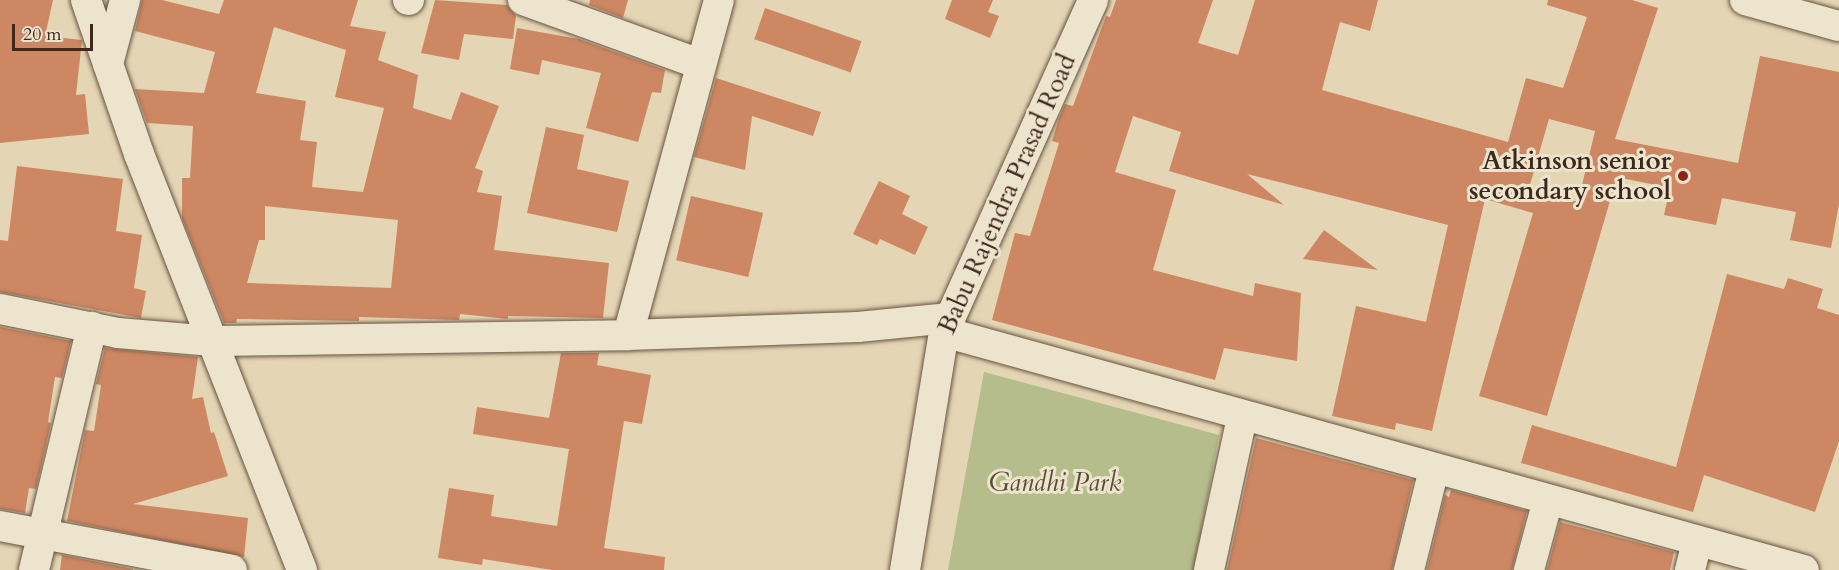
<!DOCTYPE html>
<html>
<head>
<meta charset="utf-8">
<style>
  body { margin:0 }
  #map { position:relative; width:1839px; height:570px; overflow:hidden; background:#e4d6b4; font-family:Cardo,serif }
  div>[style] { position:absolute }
  .green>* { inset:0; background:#b5bd8c }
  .building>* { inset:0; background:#cd8763; transform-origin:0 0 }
  .roads { filter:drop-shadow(0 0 2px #685341) drop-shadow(0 0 2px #685341) }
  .minor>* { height:30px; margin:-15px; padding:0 15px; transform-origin:15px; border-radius:15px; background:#ede4ce }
  .dots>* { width:16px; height:16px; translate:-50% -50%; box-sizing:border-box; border:3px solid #ede4ce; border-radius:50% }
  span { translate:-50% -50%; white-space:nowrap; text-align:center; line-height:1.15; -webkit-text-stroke:6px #ede4ce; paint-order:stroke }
  .poi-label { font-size:26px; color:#3e271b; font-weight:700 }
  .right { translate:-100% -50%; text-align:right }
  .street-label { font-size:26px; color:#3e271b }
  .park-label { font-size:26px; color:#5c4c37; font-style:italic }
  .scale { position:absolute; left:12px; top:24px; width:81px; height:27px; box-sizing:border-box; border:3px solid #3e271b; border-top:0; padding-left:8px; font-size:18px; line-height:21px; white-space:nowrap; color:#3e271b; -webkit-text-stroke:4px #ede4ce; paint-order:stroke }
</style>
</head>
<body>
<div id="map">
  <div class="green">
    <i style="clip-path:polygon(984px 372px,1219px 435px,1194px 570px,948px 570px)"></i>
  </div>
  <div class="building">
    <i style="clip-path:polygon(0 0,53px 0,45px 36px,82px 40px,76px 95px,85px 94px,89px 134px,0 143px)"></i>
    <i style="clip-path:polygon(evenodd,142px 0,162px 0,219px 14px,224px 0,358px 0,350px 26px,386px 32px,378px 60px,418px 75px,413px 108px,451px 120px,461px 92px,499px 106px,475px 168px,483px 171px,477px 192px,502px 196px,494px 250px,609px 263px,603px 318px,508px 316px,508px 319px,460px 314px,459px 320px,359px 317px,359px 321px,237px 319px,236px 323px,224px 323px,182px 218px,182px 178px,190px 178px,193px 126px,147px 123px,135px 89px,204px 93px,215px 52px,135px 31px,142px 0,274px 27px,346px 50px,335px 97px,384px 108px,363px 192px,312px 187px,317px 142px,300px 140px,306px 101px,256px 93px,274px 27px,142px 0,265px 206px,398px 220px,391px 288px,247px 283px,259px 240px,265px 240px,265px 206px)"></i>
    <i style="clip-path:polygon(435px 0,507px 5px,516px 16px,513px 39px,464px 34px,459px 60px,421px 53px)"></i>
    <i style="clip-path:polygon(590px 0,628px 0,623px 18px,589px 5px)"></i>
    <i style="clip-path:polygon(952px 0,993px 0,988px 12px,999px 16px,990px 38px,945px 19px)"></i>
    <i style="clip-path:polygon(evenodd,1116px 0,1213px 0,1198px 43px,1238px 55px,1255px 0,1378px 0,1370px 31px,1340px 22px,1322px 90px,1508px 142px,1526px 78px,1563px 88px,1587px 17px,1547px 5px,1548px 0,1632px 0,1658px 8px,1615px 139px,1738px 163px,1760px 56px,1839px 72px,1839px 204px,1831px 248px,1790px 240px,1796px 212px,1722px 198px,1716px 225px,1664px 215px,1670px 188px,1617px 177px,1547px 416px,1479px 396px,1533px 213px,1485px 199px,1432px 431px,1396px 423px,1395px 430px,1332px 416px,1356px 306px,1426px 322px,1448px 225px,1247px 174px,1284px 205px,1169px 171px,1181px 132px,1133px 116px,1115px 172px,1176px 190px,1153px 270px,1253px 296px,1255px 283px,1301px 293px,1297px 361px,1224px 348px,1215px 380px,992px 320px,1015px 233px,1030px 236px,1059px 143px,1052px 141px,1059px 118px,1065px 104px,1073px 106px,1106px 16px,1110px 17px,1116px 0,1549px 119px,1595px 131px,1578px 202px,1529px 188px,1549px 119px)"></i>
    <i style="left:765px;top:8px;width:102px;height:33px;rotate:19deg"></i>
    <i style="clip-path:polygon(517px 28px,579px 39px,665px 70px,661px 93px,652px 92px,638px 142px,586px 128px,601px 73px,542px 60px,539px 75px,510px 69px)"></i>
    <i style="clip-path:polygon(716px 78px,821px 112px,813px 136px,752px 116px,745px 170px,694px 157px)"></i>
    <i style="clip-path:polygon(546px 127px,584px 135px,577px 169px,629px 181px,617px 232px,527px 213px)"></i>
    <i style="clip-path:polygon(17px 166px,123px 179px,116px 231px,142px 235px,134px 288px,146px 291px,141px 318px,0 292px,0 240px,8px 241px)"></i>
    <i style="clip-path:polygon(879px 181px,910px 196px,902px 214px,928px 227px,915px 255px,880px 239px,877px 245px,853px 234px)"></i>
    <i style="left:691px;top:196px;width:74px;height:66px;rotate:13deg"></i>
    <i style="clip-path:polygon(1324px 230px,1378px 270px,1303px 259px)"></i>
    <i style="clip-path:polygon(1727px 274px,1784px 289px,1788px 278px,1823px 289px,1817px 308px,1839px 315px,1839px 441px,1815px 512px,1704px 475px,1693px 512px,1521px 463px,1532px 425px,1676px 467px)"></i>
    <i style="clip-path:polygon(0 327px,71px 341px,62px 378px,55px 377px,48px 422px,51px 423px,36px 489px,29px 488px,25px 513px,0 509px)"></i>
    <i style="clip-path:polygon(105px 348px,198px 357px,192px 399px,203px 397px,211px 433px,214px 432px,228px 476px,133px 504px,248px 518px,244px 557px,67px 521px,85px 430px,94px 431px,101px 385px,96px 384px)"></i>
    <i style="clip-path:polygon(561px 353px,599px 353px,597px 365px,651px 375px,642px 424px,624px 421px,604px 548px,665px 557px,664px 570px,552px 570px,483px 559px,482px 565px,438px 558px,449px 488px,494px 495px,491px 516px,557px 526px,569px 449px,473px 434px,477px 407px,549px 418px)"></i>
    <i style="clip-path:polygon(1256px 438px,1413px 480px,1392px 570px,1227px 570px)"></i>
    <i style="clip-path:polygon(1451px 490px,1527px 511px,1512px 570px,1427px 570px,1445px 495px,1449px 497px)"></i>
    <i style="clip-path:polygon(1560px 522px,1674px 552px,1670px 570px,1547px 570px)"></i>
    <i style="clip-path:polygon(62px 555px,133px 569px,133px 570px,60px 570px)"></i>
  </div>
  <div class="roads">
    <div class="minor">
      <i style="left:86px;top:0;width:163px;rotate:71deg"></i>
      <i style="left:139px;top:154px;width:447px;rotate:68.6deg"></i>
      <i style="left:408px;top:0;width:1px"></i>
      <i style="left:523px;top:0;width:188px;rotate:19.9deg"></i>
      <i style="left:1745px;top:0;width:98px;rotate:15.5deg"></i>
      <i style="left:108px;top:64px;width:66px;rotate:-75.1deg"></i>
      <i style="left:0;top:309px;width:120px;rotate:11.5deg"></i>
      <i style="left:118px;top:333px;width:95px;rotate:4.8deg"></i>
      <i style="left:213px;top:341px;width:415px;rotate:-0.8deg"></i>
      <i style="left:628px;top:335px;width:347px;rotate:-74.8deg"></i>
      <i style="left:944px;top:332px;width:892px;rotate:15.47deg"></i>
      <i style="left:628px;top:335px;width:230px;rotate:-2deg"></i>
      <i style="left:858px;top:327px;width:92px;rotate:-5.6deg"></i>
      <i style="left:0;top:526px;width:236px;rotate:10.7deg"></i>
      <i style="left:34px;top:570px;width:250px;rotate:-76.6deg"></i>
      <i style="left:905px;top:570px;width:241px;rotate:-80.7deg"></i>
      <i style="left:944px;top:332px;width:364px;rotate:-65.8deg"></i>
      <i style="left:1209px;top:570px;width:157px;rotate:-77.8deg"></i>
      <i style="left:1409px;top:570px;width:104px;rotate:-76.1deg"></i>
      <i style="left:1529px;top:570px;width:73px;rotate:-74.8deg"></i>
      <i style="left:1690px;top:570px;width:30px;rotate:-76deg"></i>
    </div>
  </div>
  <div class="dots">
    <i style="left:1683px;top:176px;background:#8f2418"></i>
  </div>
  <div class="poi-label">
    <span class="right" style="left:1671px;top:176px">Atkinson senior<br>secondary school</span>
  </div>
  <div class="street-label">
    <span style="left:1007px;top:194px;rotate:-66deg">Babu Rajendra Prasad Road</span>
  </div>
  <div class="park-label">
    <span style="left:1055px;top:483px">Gandhi Park</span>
  </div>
  <div class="scale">20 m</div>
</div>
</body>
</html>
